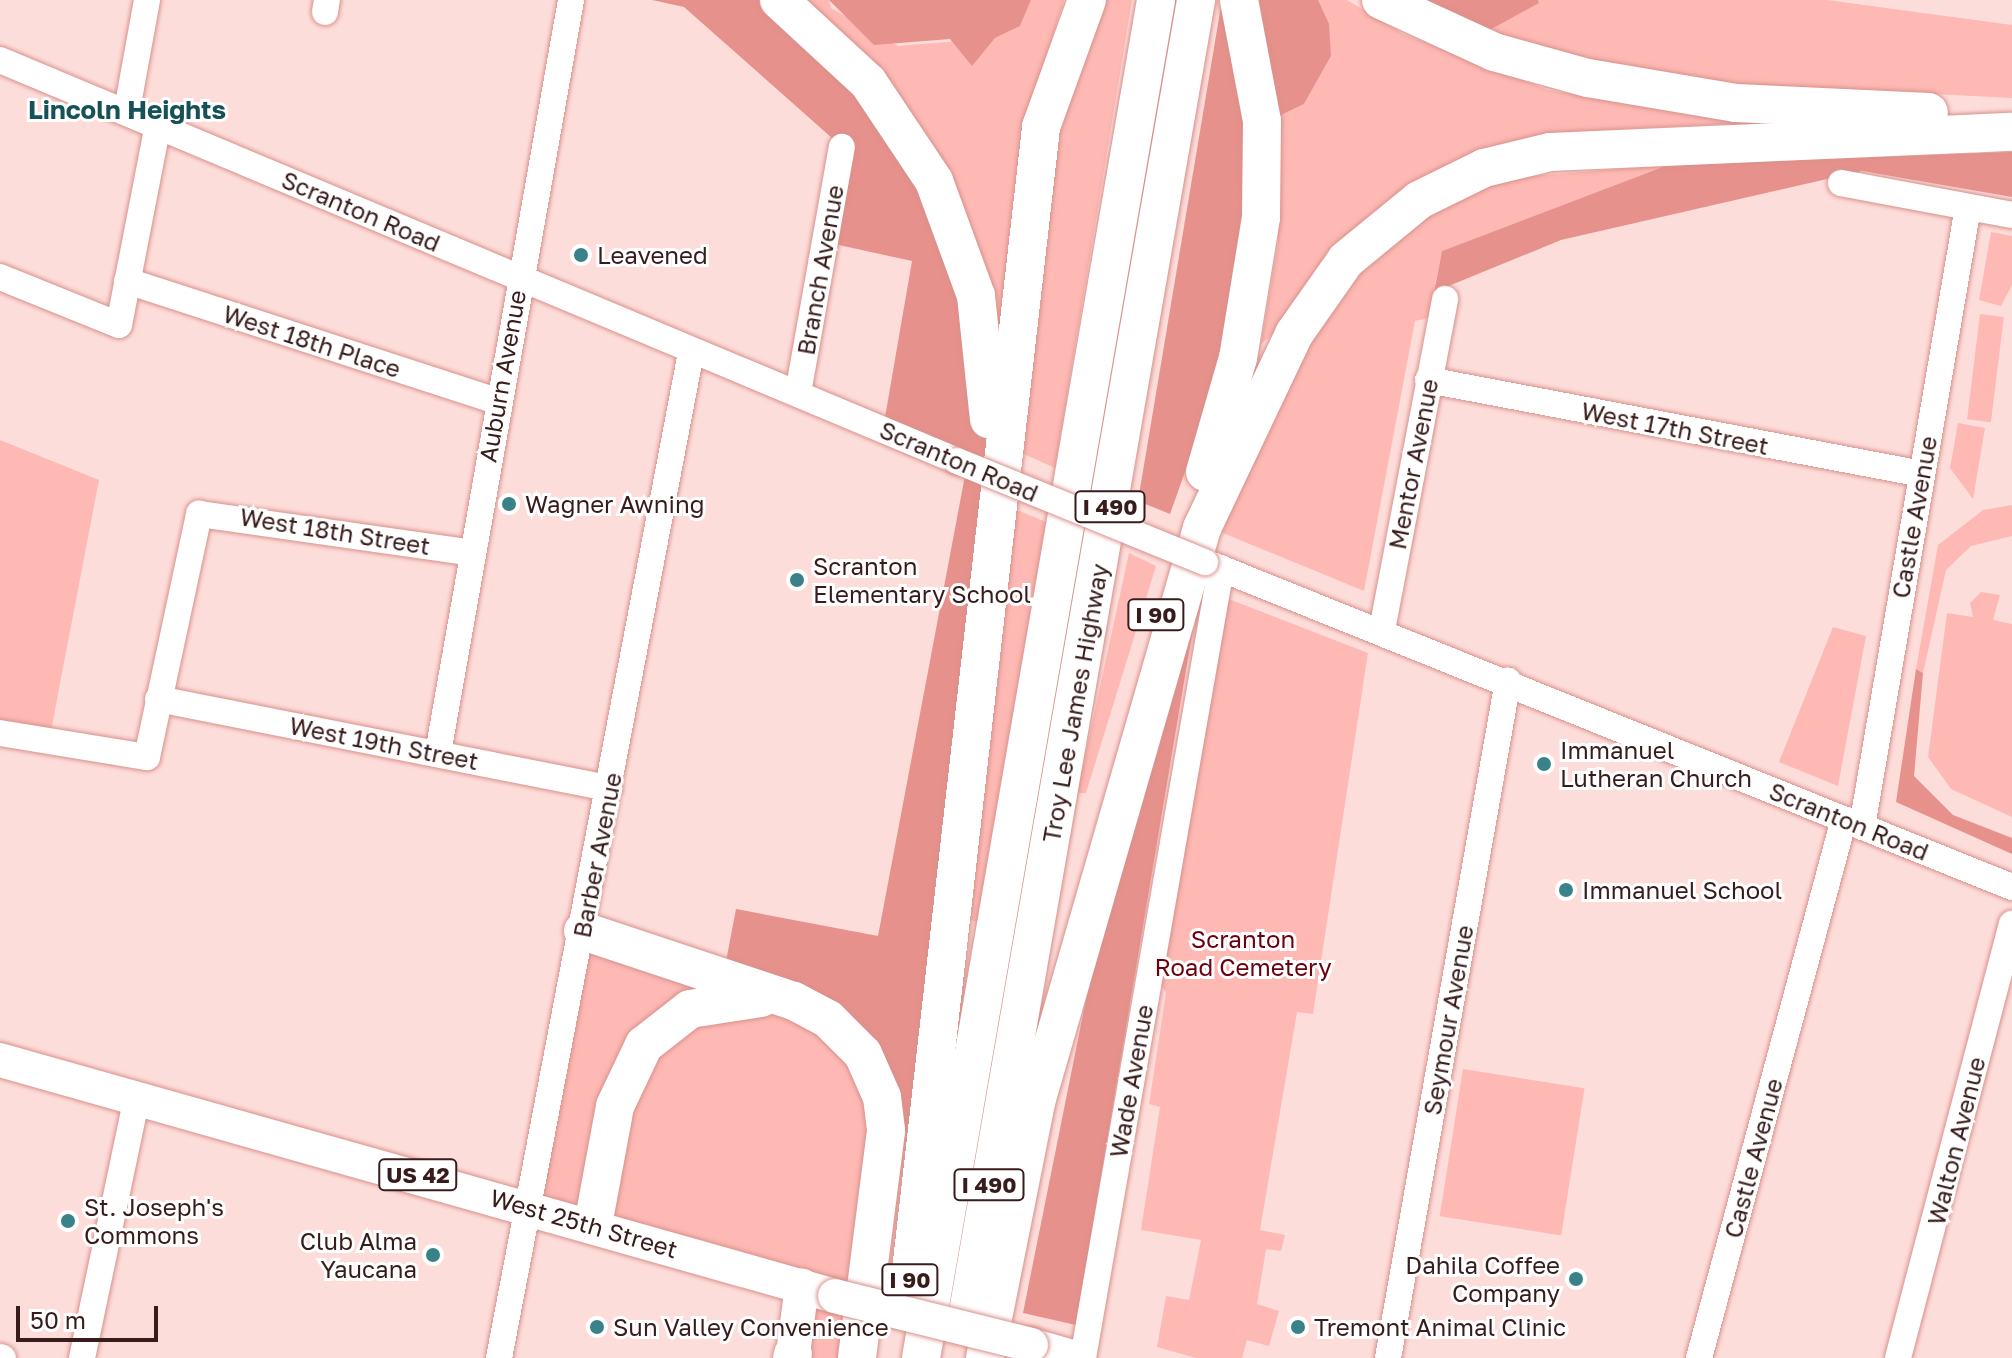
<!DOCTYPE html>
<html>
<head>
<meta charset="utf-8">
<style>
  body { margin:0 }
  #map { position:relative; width:2012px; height:1358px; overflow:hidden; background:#fdddda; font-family:"Golos Text",sans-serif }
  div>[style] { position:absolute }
  .green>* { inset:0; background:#feb9b4; transform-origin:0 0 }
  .forest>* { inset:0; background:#e7918c }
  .roads { filter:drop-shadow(0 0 2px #d9908b) drop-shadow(0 0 2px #d9908b) }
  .minor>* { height:26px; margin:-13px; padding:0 13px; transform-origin:13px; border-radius:13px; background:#fff }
  .major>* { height:34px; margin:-17px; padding:0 17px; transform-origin:17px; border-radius:17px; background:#fff }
  .highway>* { height:38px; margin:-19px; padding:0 19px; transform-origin:19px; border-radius:19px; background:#fff }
  .bridges { filter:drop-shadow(0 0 2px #d9908b) drop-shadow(0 0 2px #d9908b) }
  .minor-bridge>* { height:26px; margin:-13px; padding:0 13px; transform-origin:13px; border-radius:13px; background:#fff }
  .major-bridge>* { height:34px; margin:-17px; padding:0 17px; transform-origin:17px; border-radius:17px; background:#fff }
  .dots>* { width:22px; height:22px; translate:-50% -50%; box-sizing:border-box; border:4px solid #fff; border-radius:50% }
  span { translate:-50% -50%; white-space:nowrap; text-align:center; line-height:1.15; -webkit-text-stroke:6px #fff; paint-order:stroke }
  .shield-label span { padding:2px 6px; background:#fff; border:2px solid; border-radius:6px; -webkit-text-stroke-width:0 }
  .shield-label { font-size:22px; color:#381c1b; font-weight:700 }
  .street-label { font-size:24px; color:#381c1b }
  .poi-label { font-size:24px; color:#381c1b }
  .left { translate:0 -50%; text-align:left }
  .right { translate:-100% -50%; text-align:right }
  .park-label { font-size:24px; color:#6b000f }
  .neighbourhood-label { font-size:26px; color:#155157; font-weight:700 }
  .scale { position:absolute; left:16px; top:1306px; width:142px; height:36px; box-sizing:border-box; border:4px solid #381c1b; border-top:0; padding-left:10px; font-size:24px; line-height:28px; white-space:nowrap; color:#381c1b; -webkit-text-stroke:6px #fff; paint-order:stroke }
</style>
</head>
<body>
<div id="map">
  <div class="green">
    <i style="clip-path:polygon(802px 0,829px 0,831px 8px,898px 46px,995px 38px,1020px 26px,1031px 0,1064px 0,1028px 114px,1000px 357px)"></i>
    <i style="clip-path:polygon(1099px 0,1132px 0,1055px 468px,1017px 451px,1055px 123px)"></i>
    <i style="clip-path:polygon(1318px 0,1347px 0,1403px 34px,1548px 90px,1744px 123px,1551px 133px,1486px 153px,1261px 344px,1278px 244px,1279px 116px,1304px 104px,1331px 56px)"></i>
    <i style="clip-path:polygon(1416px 0,1827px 0,2012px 25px,2012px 98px,1662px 80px,1499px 37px)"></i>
    <i style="clip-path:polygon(1668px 165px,1442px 251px,1428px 318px,1415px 321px,1364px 591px,1218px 531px,1288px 374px,1357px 269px,1451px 200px,1510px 178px)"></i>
    <i style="clip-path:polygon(1991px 232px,2012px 236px,2012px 285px,2001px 306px,1979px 300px)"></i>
    <i style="left:1980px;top:314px;width:24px;height:106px;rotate:7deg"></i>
    <i style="clip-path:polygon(1958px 423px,1985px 428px,1973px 499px,1950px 468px)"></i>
    <i style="clip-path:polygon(0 440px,99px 480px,49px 741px,0 733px)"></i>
    <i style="clip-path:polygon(2012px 505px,2012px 536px,1971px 546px,1946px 570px,1923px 673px,1916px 669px,1938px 545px,1983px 510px)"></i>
    <i style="clip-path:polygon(1010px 507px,1046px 522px,977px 922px,971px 920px)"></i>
    <i style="clip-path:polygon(1129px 553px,1156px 566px,1086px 793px,1077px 793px)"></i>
    <i style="clip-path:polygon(1981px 592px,2000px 595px,1993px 620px,2012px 624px,2012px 817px,1951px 789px,1928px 757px,1947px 613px,1973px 617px,1970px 603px)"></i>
    <i style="clip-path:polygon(1226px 598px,1368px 653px,1313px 1014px,1297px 1012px,1260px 1230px,1285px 1235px,1281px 1251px,1266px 1249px,1257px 1304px,1279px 1311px,1269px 1346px,1247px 1340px,1242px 1358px,1196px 1358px,1157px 1347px,1166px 1296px,1189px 1300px,1201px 1240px,1141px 1230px,1160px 1107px,1149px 1104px,1166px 993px,1158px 979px)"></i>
    <i style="clip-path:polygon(1833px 627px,1866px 636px,1838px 786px,1779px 762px)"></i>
    <i style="clip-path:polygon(583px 931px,794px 1001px,876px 1076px,847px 1358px,792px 1358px,802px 1286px,531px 1206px)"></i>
    <i style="left:1463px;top:1069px;width:123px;height:149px;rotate:9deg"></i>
  </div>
  <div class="forest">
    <i style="clip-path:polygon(652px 0,779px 0,934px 181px,988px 446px,928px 1141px,886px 1131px,863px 1054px,723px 977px,736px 909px,878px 936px,967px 465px,883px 429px,912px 261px,825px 242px,841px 146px,684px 7px)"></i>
    <i style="clip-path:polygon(829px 0,1031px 0,1020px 26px,995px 38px,972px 66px,950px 39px,874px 45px)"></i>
    <i style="clip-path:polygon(1222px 0,1251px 166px,1235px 292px,1206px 413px,1170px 514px,1138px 501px)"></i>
    <i style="clip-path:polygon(1259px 0,1318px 0,1329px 24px,1331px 56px,1304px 104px,1279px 116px)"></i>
    <i style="clip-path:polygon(1416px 0,1538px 0,1539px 3px,1486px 32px)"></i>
    <i style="clip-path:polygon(2012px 152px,2012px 197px,1862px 171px,1561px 240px,1434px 292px,1442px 251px,1668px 165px)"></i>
    <i style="clip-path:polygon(1200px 587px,1076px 1325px,1023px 1313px,1112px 870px)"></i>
    <i style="clip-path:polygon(1916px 669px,1923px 673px,1914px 776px,1953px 815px,2012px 838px,2012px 854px,1896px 802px)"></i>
  </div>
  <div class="roads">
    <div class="minor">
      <i style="left:325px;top:12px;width:12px;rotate:-81deg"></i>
      <i style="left:0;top:60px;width:1038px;rotate:22.73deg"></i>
      <i style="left:127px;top:110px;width:112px;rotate:-79.7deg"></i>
      <i style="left:1841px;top:183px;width:174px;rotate:10.6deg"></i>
      <i style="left:0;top:277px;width:128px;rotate:22deg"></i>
      <i style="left:119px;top:325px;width:205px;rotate:-79deg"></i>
      <i style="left:127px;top:281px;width:389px;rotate:18deg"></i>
      <i style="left:1428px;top:380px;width:503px;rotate:10.77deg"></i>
      <i style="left:798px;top:393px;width:250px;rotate:-79.9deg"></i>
      <i style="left:1205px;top:562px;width:870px;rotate:21.94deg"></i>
      <i style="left:1382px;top:630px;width:337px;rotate:-79.2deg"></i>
      <i style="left:158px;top:699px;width:460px;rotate:11.2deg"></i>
      <i style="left:0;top:733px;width:149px;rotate:9.3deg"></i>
      <i style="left:147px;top:757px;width:249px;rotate:-77.9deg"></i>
      <i style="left:199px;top:514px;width:276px;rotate:8.1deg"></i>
      <i style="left:438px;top:753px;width:765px;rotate:-79.98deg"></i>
      <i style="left:1862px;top:827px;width:629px;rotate:-80.3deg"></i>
      <i style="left:0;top:1357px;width:3px;rotate:18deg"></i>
      <i style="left:82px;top:1358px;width:266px;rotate:-78.1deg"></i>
      <i style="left:499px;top:1358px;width:1024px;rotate:-79.19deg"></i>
      <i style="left:1083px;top:1358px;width:802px;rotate:-80.09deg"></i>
      <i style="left:1388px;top:1358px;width:688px;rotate:-79.95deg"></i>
      <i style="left:1699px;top:1358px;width:558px;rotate:-74.94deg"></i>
      <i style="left:1898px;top:1358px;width:449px;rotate:-75.3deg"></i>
    </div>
    <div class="major">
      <i style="left:0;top:1060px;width:868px;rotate:15.78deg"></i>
      <i style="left:1031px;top:1345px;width:47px;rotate:16.1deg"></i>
      <i style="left:793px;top:1354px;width:69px;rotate:-82.5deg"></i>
    </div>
    <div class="highway">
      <i style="left:779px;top:0;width:121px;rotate:42.7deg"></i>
      <i style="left:868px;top:82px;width:119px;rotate:56.3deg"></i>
      <i style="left:934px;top:181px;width:122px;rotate:69.9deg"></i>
      <i style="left:976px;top:296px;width:124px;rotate:84deg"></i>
      <i style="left:1381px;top:0;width:124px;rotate:24.7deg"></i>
      <i style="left:1494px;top:52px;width:98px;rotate:15.5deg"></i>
      <i style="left:1588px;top:78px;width:150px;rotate:9.6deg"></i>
      <i style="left:1736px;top:103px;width:193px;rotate:2.7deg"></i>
      <i style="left:1205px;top:472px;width:119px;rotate:-73.9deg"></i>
      <i style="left:1238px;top:358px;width:143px;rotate:-80.7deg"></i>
      <i style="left:1261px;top:217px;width:96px;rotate:-89.4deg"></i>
      <i style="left:1262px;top:121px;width:123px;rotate:-100.8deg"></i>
      <i style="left:583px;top:931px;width:222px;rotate:18.4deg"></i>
      <i style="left:794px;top:1001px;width:38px;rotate:28deg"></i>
      <i style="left:828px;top:1019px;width:49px;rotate:45deg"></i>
      <i style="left:863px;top:1054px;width:47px;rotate:66.2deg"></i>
      <i style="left:882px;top:1097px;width:34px;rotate:83deg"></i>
      <i style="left:886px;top:1131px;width:229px;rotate:97.3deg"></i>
      <i style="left:1034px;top:1109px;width:605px;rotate:-73.87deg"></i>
      <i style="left:1202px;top:528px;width:215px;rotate:-64.6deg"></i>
      <i style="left:1294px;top:334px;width:90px;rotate:-54.9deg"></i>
      <i style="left:1346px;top:260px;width:94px;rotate:-39.4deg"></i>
      <i style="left:1419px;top:200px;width:72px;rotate:-26.2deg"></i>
      <i style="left:1484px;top:168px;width:68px;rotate:-13.6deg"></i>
      <i style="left:1550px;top:152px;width:462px;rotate:-2.5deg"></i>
      <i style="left:593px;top:1225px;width:121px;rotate:-79.5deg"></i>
      <i style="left:615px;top:1106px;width:68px;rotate:-64.6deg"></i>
      <i style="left:644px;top:1045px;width:58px;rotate:-38deg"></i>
      <i style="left:690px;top:1009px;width:72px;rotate:-8.8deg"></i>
      <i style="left:908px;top:1297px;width:1178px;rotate:-83.51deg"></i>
      <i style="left:1041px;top:127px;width:135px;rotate:-70.1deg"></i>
      <i style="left:968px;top:1312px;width:1332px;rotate:-80.14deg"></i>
      <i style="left:792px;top:1358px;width:4px;rotate:-76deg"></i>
      <i style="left:921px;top:1358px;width:1378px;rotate:-80.18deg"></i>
      <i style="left:985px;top:1358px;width:276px;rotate:-78.7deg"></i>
    </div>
  </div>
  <div class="bridges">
    <div class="minor-bridge">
      <i style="left:957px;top:461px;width:268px;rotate:22.2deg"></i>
    </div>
    <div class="major-bridge">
      <i style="left:835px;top:1296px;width:202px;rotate:14deg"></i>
    </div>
  </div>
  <div class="dots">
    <i style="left:581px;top:255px;background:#3a8289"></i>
    <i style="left:509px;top:504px;background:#3a8289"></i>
    <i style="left:797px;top:580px;background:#3a8289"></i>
    <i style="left:1544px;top:764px;background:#3a8289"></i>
    <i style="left:1566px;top:890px;background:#3a8289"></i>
    <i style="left:68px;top:1221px;background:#3a8289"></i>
    <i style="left:433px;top:1255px;background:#3a8289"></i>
    <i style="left:1576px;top:1279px;background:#3a8289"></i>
    <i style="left:597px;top:1327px;background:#3a8289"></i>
    <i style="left:1298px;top:1327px;background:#3a8289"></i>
  </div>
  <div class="shield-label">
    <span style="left:1110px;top:507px">I 490</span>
    <span style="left:1156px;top:615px">I 90</span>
    <span style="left:418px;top:1175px">US 42</span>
    <span style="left:989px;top:1185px">I 490</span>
    <span style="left:910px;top:1280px">I 90</span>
  </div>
  <div class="street-label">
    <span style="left:361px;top:211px;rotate:23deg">Scranton Road</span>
    <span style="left:820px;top:270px;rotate:-80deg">Branch Avenue</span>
    <span style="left:312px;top:341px;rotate:18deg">West 18th Place</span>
    <span style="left:502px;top:376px;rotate:-80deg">Auburn Avenue</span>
    <span style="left:1675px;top:428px;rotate:11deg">West 17th Street</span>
    <span style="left:959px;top:461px;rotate:23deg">Scranton Road</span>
    <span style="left:1413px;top:464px;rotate:-79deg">Mentor Avenue</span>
    <span style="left:1914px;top:517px;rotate:-80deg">Castle Avenue</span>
    <span style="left:335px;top:531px;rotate:9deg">West 18th Street</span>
    <span style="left:1075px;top:703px;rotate:-80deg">Troy Lee James Highway</span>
    <span style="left:384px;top:743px;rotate:11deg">West 19th Street</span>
    <span style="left:1849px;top:821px;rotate:22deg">Scranton Road</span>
    <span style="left:597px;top:855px;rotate:-79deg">Barber Avenue</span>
    <span style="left:1448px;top:1020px;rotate:-80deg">Seymour Avenue</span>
    <span style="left:1131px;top:1081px;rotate:-80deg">Wade Avenue</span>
    <span style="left:1956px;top:1141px;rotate:-76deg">Walton Avenue</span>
    <span style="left:1753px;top:1158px;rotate:-75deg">Castle Avenue</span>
    <span style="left:584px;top:1223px;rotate:16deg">West 25th Street</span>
  </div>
  <div class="poi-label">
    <span class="left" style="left:597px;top:255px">Leavened</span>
    <span class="left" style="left:525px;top:504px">Wagner Awning</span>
    <span class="left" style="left:813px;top:580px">Scranton<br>Elementary School</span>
    <span class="left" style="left:1560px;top:764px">Immanuel<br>Lutheran Church</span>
    <span class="left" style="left:1582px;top:890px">Immanuel School</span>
    <span class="left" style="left:84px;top:1221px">St. Joseph's<br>Commons</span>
    <span class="right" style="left:417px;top:1255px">Club Alma<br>Yaucana</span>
    <span class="right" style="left:1560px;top:1279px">Dahila Coffee<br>Company</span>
    <span class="left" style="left:613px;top:1327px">Sun Valley Convenience</span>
    <span class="left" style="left:1314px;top:1327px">Tremont Animal Clinic</span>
  </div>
  <div class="park-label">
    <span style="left:1243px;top:953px">Scranton<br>Road Cemetery</span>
  </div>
  <div class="neighbourhood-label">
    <span style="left:127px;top:110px">Lincoln Heights</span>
  </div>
  <div class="scale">50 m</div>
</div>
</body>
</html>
